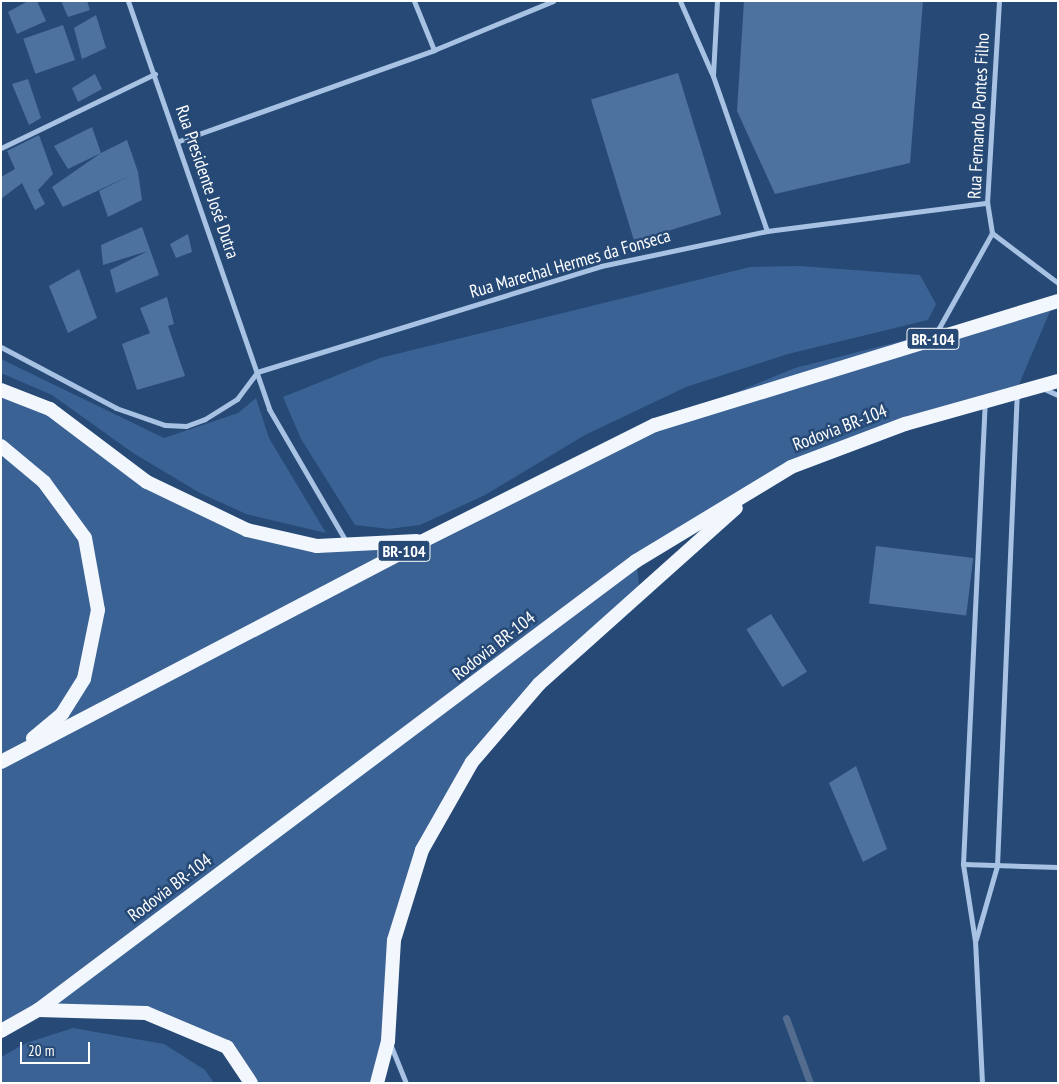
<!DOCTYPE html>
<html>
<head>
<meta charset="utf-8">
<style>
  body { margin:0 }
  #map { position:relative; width:1059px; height:1084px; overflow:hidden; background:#264976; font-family:"PT Sans Narrow",sans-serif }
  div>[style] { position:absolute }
  .green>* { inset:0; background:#3a6294 }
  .stream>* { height:7px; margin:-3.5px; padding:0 3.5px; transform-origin:3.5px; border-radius:3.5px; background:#546d8f }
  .building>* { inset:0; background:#4e72a0; transform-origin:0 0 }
  .minor>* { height:5px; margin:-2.5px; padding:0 2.5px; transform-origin:2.5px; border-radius:2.5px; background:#a7c2e2 }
  .trunk>* { height:14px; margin:-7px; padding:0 7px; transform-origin:7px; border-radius:7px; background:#f2f6fd }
  span { translate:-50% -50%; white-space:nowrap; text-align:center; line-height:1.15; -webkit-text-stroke:5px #264976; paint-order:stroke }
  .shield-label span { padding:1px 4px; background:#264976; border:1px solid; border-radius:4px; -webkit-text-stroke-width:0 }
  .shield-label { font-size:16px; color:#fff; font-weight:700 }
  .street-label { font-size:18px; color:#fff }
  .frame { position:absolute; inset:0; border:2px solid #fff; pointer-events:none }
  .scale { position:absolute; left:20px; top:1042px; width:70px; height:22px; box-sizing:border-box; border:2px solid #fff; border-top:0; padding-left:6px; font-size:15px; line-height:18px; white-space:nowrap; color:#fff; -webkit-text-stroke:4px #264976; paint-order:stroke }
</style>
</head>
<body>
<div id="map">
  <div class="green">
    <i style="clip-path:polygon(800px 266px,920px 275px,936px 304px,928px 320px,788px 354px,686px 387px,585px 435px,485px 495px,420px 525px,389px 529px,355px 525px,301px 439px,283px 397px,380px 358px,750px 267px)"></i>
    <i style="clip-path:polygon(1054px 302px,1017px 389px,761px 485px,637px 566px,640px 594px,505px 719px,422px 850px,394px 940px,377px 1083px,251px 1083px,227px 1047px,146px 1013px,38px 1010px,1px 1031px,1px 390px,50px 409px,147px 482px,247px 530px,317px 546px,420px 541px,683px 414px,795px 368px)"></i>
    <i style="clip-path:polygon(1px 359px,164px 438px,238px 413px,256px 398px,269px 438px,326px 533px,246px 514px,200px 493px,133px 453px,52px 395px,1px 373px)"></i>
    <i style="clip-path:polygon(73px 1028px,164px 1044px,205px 1070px,214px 1083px,1px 1083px,1px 1057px,26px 1043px)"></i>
  </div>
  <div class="stream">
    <i style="left:786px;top:1018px;width:69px;rotate:69.7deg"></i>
  </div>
  <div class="building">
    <i style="clip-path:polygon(28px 1px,37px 1px,46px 21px,17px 34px,8px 12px)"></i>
    <i style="clip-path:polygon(61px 1px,87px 1px,90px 10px,68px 17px)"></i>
    <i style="clip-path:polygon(744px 1px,923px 1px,910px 163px,775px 194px,737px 111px)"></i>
    <i style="clip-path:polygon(96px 15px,106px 48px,82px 59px,74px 28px)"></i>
    <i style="left:63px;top:25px;width:37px;height:42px;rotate:71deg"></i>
    <i style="left:678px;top:73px;width:148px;height:91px;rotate:73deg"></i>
    <i style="clip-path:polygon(95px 74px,102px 89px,78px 102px,72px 88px)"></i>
    <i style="clip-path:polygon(28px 79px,41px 118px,29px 125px,12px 84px)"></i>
    <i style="clip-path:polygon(92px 127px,101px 153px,127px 140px,138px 172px,142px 200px,108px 217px,99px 191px,133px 174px,63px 207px,52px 187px,101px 153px,68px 169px,54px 146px)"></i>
    <i style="clip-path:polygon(39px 135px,53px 174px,38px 190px,45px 204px,35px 210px,22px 183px,1px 199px,1px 177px,15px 169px,7px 151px)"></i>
    <i style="clip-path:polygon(142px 227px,159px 275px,116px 293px,110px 270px,148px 251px,103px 265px,101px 245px)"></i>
    <i style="clip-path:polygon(188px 234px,192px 252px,176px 258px,170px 244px)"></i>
    <i style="clip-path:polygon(79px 269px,97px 318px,68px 333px,49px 286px)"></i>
    <i style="clip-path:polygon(167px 297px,174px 324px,168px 326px,185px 376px,137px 390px,122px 344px,150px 333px,140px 308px)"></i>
    <i style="left:876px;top:546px;width:98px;height:58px;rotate:7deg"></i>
    <i style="left:771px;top:614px;width:68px;height:29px;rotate:58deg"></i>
    <i style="clip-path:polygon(856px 766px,887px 849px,863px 862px,829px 783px)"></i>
  </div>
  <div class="minor">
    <i style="left:128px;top:1px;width:432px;rotate:70.9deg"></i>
    <i style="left:269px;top:409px;width:155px;rotate:59.8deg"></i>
    <i style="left:414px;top:1px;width:53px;rotate:67.8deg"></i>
    <i style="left:680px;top:1px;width:80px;rotate:66.3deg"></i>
    <i style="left:717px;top:1px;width:75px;rotate:93.1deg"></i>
    <i style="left:713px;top:76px;width:164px;rotate:70.8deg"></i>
    <i style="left:179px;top:141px;width:271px;rotate:-19.6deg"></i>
    <i style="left:434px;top:50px;width:129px;rotate:-22.4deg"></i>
    <i style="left:1px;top:148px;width:171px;rotate:-25.7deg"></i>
    <i style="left:992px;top:233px;width:30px;rotate:-99deg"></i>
    <i style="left:987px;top:203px;width:202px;rotate:-86.6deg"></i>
    <i style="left:992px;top:233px;width:83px;rotate:37.1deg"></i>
    <i style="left:935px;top:335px;width:117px;rotate:-60.8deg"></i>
    <i style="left:1px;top:347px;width:130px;rotate:27.9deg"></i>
    <i style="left:116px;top:408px;width:52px;rotate:19.1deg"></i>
    <i style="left:165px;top:425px;width:21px;rotate:3deg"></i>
    <i style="left:186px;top:426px;width:20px;rotate:-20deg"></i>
    <i style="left:205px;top:419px;width:38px;rotate:-32deg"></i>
    <i style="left:237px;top:399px;width:34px;rotate:-53deg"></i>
    <i style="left:257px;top:372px;width:360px;rotate:-17.1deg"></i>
    <i style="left:601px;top:266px;width:170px;rotate:-11.9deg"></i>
    <i style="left:767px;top:231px;width:222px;rotate:-7.3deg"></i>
    <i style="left:1042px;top:388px;width:17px;rotate:24deg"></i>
    <i style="left:963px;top:864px;width:95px;rotate:1.8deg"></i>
    <i style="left:976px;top:939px;width:76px;rotate:-74deg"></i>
    <i style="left:997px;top:866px;width:473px;rotate:-87.6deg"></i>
    <i style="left:391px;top:1046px;width:40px;rotate:68deg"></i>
    <i style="left:982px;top:1083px;width:142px;rotate:-92.8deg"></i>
    <i style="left:975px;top:941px;width:78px;rotate:-98.9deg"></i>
    <i style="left:963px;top:864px;width:463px;rotate:-87.3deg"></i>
  </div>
  <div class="trunk">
    <i style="left:1px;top:390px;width:53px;rotate:21.2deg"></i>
    <i style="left:50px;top:409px;width:121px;rotate:37deg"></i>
    <i style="left:147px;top:482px;width:111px;rotate:25.6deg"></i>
    <i style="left:247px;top:530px;width:72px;rotate:12.9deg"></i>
    <i style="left:317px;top:546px;width:100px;rotate:-2.9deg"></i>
    <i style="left:1px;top:446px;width:56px;rotate:39.9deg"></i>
    <i style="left:44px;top:482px;width:69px;rotate:53.8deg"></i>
    <i style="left:85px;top:538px;width:73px;rotate:79.8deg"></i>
    <i style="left:98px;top:610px;width:70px;rotate:101.5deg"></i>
    <i style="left:84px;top:679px;width:41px;rotate:122.2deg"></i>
    <i style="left:62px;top:714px;width:38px;rotate:140deg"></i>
    <i style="left:1px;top:762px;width:476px;rotate:-27.6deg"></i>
    <i style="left:423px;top:541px;width:259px;rotate:-26.6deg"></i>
    <i style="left:655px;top:425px;width:422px;rotate:-17.1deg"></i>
    <i style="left:38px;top:1010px;width:108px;rotate:1.6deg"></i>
    <i style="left:146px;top:1013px;width:88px;rotate:22.8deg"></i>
    <i style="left:227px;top:1047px;width:43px;rotate:56.3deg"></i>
    <i style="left:1px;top:1031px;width:43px;rotate:-29.6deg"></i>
    <i style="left:38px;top:1010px;width:748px;rotate:-36.9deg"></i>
    <i style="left:636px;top:561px;width:181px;rotate:-31.2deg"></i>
    <i style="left:791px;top:467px;width:122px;rotate:-20.7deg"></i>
    <i style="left:905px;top:424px;width:159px;rotate:-15.7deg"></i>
    <i style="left:377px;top:1083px;width:43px;rotate:-75.3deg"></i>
    <i style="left:388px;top:1041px;width:101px;rotate:-86.6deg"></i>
    <i style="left:394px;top:940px;width:94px;rotate:-72.7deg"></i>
    <i style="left:422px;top:850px;width:101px;rotate:-60.4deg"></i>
    <i style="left:472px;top:762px;width:103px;rotate:-49.3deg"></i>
    <i style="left:539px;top:684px;width:264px;rotate:-41.8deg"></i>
  </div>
  <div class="shield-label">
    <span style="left:933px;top:339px">BR-104</span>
    <span style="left:404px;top:551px">BR-104</span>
  </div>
  <div class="street-label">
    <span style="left:979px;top:116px;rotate:-87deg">Rua Fernando Pontes Filho</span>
    <span style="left:207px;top:182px;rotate:71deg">Rua Presidente José Dutra</span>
    <span style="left:570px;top:264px;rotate:-16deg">Rua Marechal Hermes da Fonseca</span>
    <span style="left:840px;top:428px;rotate:-21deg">Rodovia BR-104</span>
    <span style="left:494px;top:646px;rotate:-38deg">Rodovia BR-104</span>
    <span style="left:170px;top:888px;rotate:-37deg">Rodovia BR-104</span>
  </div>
  <div class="frame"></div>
  <div class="scale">20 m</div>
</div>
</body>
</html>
